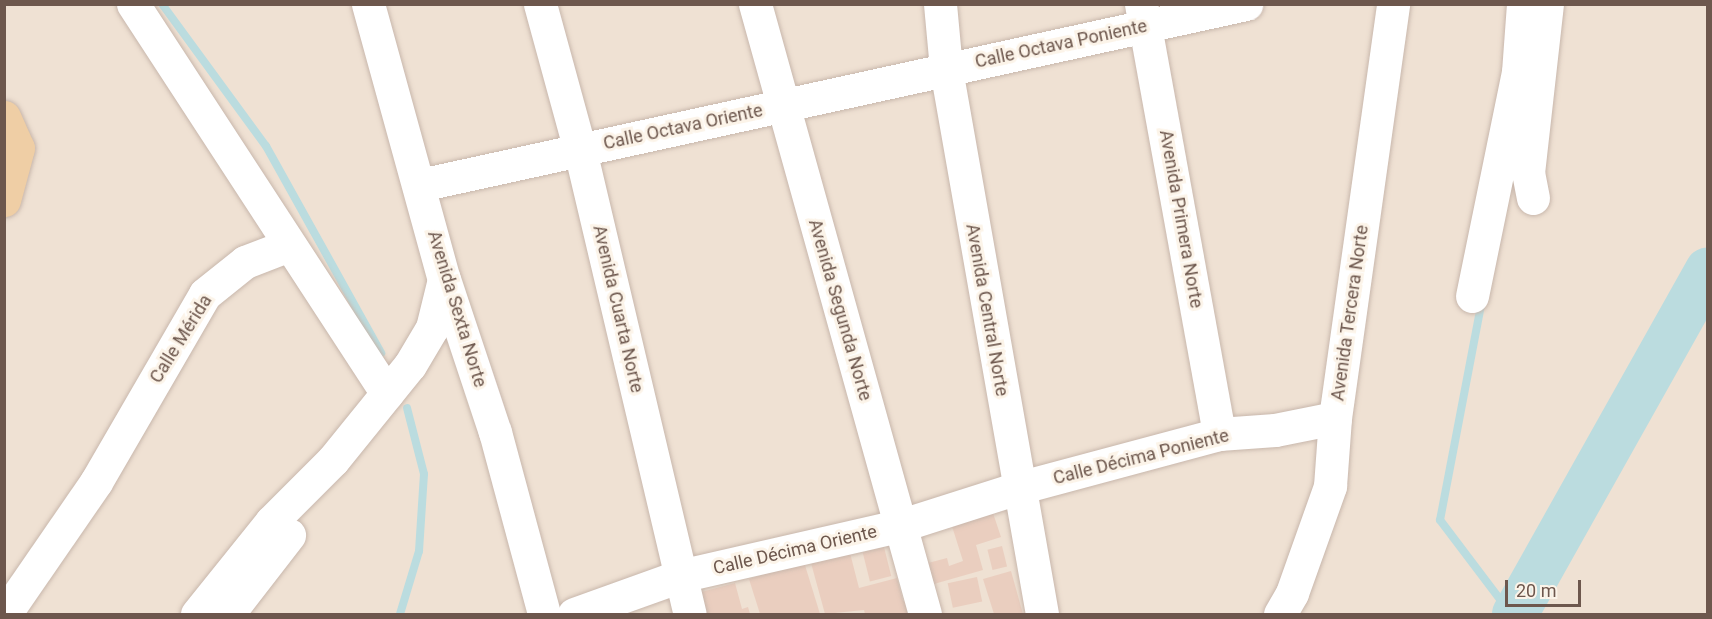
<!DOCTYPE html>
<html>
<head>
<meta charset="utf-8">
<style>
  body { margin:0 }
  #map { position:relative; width:1712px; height:619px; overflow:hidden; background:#f9efe4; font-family:Roboto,sans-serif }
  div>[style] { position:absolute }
  .residential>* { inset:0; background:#efe1d3; transform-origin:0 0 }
  .stream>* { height:8px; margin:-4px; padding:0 4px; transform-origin:4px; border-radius:4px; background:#bbdcdf }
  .river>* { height:46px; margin:-23px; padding:0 23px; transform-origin:23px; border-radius:23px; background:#bbdcdf }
  .building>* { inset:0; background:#eacebf; transform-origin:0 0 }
  .roads { filter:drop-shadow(0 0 2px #c8b7ac) drop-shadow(0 0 2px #c8b7ac) }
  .minor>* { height:33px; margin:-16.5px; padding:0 16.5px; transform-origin:16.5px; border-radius:16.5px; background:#fff }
  .major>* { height:33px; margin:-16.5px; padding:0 16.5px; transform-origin:16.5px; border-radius:16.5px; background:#efcea5 }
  span { translate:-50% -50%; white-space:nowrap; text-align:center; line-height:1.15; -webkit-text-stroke:6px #fcf4e9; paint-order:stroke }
  .street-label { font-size:18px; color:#6d574d }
  .frame { position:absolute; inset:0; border:6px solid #6d574d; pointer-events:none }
  .scale { position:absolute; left:1505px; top:580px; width:76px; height:27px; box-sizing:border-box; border:3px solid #6d574d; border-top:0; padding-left:8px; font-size:18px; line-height:21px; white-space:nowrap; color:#6d574d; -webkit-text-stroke:4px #fcf4e9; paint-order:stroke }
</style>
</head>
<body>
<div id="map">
  <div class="residential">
    <i style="left:5px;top:5px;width:1702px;height:609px"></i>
  </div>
  <div class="stream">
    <i style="left:162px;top:4px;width:176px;rotate:53.8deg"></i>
    <i style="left:266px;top:146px;width:237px;rotate:60.9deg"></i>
    <i style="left:1482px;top:300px;width:224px;rotate:100.8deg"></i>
    <i style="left:1440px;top:520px;width:118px;rotate:52.9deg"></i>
    <i style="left:400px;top:614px;width:66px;rotate:-73.2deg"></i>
    <i style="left:419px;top:551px;width:77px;rotate:-86.3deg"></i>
    <i style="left:424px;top:474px;width:68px;rotate:-104.4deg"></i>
  </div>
  <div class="river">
    <i style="left:1515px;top:614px;width:394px;rotate:-60.7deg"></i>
  </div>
  <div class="building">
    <i style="clip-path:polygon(991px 507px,1001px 537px,976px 545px,983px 570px,934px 584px,928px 563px,947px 558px,949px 566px,963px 561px,950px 520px)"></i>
    <i style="left:1002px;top:546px;width:21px;height:15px;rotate:76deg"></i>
    <i style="left:884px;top:547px;width:30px;height:22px;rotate:76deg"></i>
    <i style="clip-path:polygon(850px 553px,859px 588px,897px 578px,903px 601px,909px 599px,913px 614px,865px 614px,864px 610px,825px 614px,811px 563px)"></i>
    <i style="clip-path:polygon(804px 562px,820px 614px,760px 614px,749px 579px)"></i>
    <i style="clip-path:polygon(1011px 571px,1023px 614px,994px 614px,983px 579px)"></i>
    <i style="left:977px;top:577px;width:25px;height:30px;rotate:78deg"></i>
    <i style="clip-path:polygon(735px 583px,742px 609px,748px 607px,750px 614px,699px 614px,694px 594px)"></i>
  </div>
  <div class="roads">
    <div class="minor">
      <i style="left:133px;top:4px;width:465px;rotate:56.9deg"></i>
      <i style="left:368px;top:4px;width:285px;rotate:74.6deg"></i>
      <i style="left:444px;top:279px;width:161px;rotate:71.6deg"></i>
      <i style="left:495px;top:432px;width:188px;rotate:74.9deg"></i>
      <i style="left:540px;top:4px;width:151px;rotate:74.7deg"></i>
      <i style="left:580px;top:150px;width:477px;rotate:76.7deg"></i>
      <i style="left:755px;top:4px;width:633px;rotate:74.43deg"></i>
      <i style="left:940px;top:4px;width:65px;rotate:84.7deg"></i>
      <i style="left:946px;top:69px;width:553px;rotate:80.01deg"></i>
      <i style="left:1141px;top:4px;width:437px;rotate:79.7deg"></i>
      <i style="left:420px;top:185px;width:846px;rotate:-12.36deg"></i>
      <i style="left:1533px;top:198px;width:25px;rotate:-101deg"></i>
      <i style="left:1528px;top:173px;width:170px;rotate:-83.6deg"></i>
      <i style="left:1472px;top:296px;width:229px;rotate:-78.4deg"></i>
      <i style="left:1518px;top:72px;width:68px;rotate:-85.8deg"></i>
      <i style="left:5px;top:614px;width:160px;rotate:-55.4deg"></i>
      <i style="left:96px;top:482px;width:217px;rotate:-59.9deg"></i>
      <i style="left:205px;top:294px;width:51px;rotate:-38.7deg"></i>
      <i style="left:245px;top:262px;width:47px;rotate:-21.1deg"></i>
      <i style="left:197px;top:614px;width:118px;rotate:-51.2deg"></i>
      <i style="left:271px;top:522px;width:88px;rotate:-45deg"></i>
      <i style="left:333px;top:460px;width:122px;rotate:-51deg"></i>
      <i style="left:410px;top:365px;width:43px;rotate:-59.3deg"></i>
      <i style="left:432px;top:328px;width:50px;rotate:-76.2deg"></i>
      <i style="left:228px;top:614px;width:100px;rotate:-52.3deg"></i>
      <i style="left:574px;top:614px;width:113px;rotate:-19.7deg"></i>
      <i style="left:680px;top:576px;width:228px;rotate:-12.9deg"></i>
      <i style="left:902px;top:525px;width:122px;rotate:-17.7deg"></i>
      <i style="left:1018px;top:488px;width:208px;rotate:-15deg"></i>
      <i style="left:1219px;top:434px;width:56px;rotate:-4.1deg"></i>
      <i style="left:1275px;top:430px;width:61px;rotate:-11.3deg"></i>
      <i style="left:1280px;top:614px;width:24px;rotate:-60deg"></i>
      <i style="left:1292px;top:593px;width:114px;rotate:-70.4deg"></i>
      <i style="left:1330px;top:486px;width:68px;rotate:-85.8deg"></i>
      <i style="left:1335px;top:418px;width:418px;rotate:-82deg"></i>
    </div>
    <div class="major">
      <i style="left:4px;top:117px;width:34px;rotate:66deg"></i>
      <i style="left:18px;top:148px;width:54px;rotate:105.1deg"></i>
    </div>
  </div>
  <div class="street-label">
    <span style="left:1061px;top:44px;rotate:-12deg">Calle Octava Poniente</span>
    <span style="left:683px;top:127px;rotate:-12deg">Calle Octava Oriente</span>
    <span style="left:1181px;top:219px;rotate:80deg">Avenida Primera Norte</span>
    <span style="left:457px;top:309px;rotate:73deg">Avenida Sexta Norte</span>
    <span style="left:618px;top:309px;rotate:77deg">Avenida Cuarta Norte</span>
    <span style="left:840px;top:310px;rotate:74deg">Avenida Segunda Norte</span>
    <span style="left:987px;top:310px;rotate:80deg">Avenida Central Norte</span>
    <span style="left:1350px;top:313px;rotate:-82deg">Avenida Tercera Norte</span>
    <span style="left:181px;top:339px;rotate:-58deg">Calle Mérida</span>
    <span style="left:1141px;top:457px;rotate:-14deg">Calle Décima Poniente</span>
    <span style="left:795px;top:550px;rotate:-13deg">Calle Décima Oriente</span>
  </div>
  <div class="frame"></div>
  <div class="scale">20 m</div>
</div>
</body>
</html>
